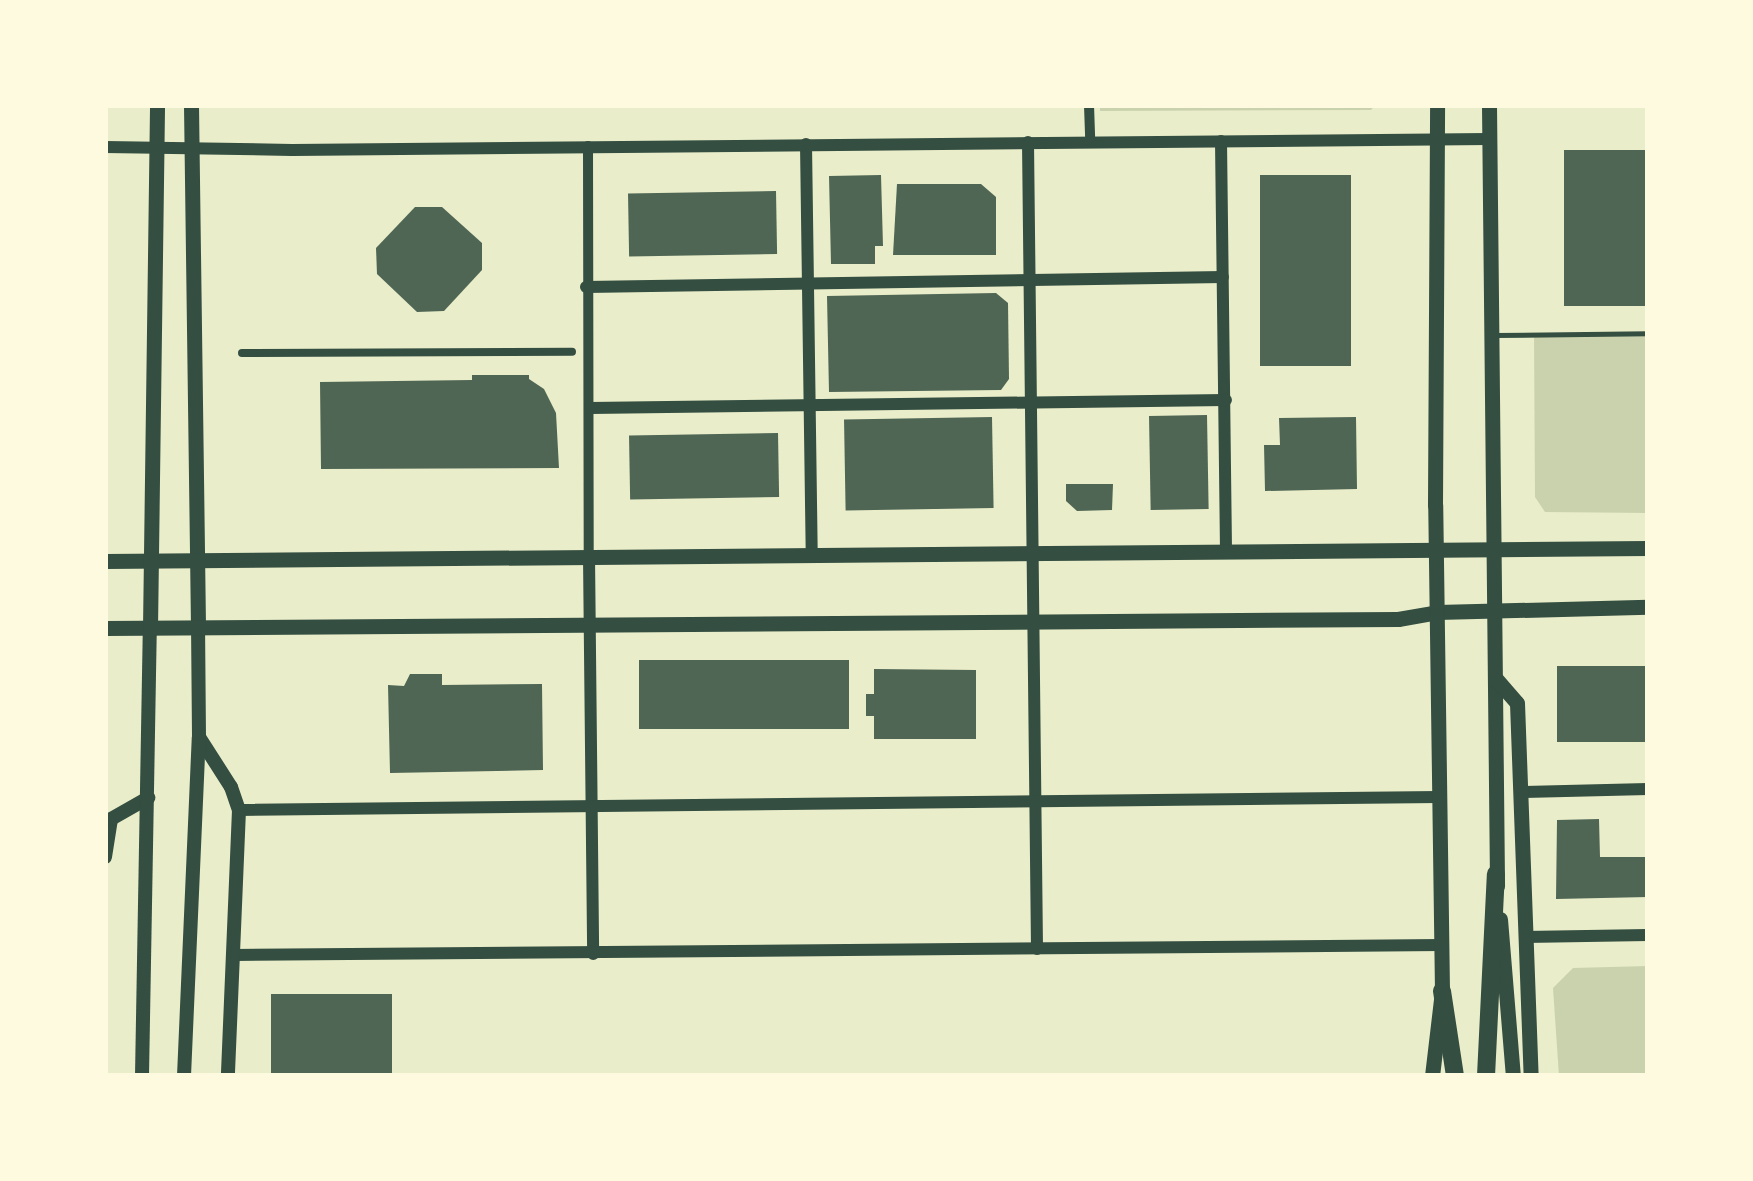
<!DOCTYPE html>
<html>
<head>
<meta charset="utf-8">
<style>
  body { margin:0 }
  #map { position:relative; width:1753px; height:1181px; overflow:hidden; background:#e9edc9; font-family:Mulish,sans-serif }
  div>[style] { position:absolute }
  .green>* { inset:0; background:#cad2ad }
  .building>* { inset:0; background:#4f6655; transform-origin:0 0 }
  .service>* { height:5px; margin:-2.5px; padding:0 2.5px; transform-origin:2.5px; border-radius:2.5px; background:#344e41 }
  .pedestrian>* { height:8px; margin:-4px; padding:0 4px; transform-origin:4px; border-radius:4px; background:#344e41 }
  .minor>* { height:10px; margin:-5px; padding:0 5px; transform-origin:5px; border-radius:5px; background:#344e41 }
  .tertiary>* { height:12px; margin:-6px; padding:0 6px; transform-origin:6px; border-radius:6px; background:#344e41 }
  .secondary>* { height:14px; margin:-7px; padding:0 7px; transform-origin:7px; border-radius:7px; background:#344e41 }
  .primary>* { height:15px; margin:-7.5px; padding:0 7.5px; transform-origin:7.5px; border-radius:7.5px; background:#344e41 }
  .motorway>* { height:18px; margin:-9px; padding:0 9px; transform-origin:9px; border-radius:9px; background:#344e41 }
  span { translate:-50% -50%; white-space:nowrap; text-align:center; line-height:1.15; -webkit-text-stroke:10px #fefae0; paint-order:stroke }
  .frame { position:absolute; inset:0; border:108px solid #fefae0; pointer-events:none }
</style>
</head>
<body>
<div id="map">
  <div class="green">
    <i style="clip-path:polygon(1100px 105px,1375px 105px,1371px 110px,1100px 111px)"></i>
    <i style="clip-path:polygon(1648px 333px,1648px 513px,1545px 512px,1535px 497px,1534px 334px)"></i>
    <i style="clip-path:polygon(1648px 966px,1648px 1076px,1559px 1076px,1553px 988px,1573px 968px)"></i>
  </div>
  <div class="building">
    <i style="left:1648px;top:150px;width:156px;height:84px;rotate:90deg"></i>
    <i style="clip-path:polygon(881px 175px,883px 246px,875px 246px,875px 264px,831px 264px,829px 176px)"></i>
    <i style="left:1260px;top:175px;width:91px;height:191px"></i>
    <i style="clip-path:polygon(897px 184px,981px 184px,996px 197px,996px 255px,893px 255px)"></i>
    <i style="left:776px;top:191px;width:63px;height:148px;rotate:89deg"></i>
    <i style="clip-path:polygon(415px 207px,442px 207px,482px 243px,482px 270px,444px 311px,417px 312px,377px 274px,376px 248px)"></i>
    <i style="clip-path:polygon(996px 293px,1008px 303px,1009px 379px,1001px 390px,829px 392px,827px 296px)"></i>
    <i style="clip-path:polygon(472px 375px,529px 375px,529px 379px,544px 389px,556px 413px,559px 468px,321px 469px,320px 382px,472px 380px)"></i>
    <i style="left:1207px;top:415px;width:94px;height:58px;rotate:89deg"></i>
    <i style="left:992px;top:417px;width:91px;height:148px;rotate:89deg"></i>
    <i style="clip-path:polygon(1356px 417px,1357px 489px,1265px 491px,1264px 445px,1280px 445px,1279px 418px)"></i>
    <i style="left:778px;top:433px;width:64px;height:149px;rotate:89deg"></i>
    <i style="clip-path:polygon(1066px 484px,1113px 484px,1112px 510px,1077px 511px,1066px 501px)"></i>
    <i style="left:639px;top:660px;width:210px;height:69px"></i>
    <i style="left:1648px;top:666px;width:76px;height:91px;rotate:90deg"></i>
    <i style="clip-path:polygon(874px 669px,976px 670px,976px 739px,874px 739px,874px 716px,866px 716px,866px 694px,874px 694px)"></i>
    <i style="clip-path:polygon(410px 674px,442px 674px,442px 685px,542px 684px,543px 770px,390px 773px,388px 685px,404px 686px)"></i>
    <i style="clip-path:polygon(1599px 819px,1600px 857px,1648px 857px,1648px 897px,1556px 899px,1557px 820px)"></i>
    <i style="left:271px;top:994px;width:121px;height:82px"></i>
  </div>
  <div class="service">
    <i style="left:1495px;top:335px;width:153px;rotate:-0.7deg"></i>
  </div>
  <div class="pedestrian">
    <i style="left:242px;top:353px;width:330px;rotate:-0.2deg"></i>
  </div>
  <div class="minor">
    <i style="left:1089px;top:105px;width:38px;rotate:88deg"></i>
    <i style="left:588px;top:146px;width:410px;rotate:89.9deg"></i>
  </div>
  <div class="tertiary">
    <i style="left:1221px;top:141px;width:411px;rotate:89.3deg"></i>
    <i style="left:1028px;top:142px;width:807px;rotate:89.36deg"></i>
    <i style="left:806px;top:144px;width:410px;rotate:89.2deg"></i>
    <i style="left:105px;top:147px;width:187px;rotate:0.9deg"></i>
    <i style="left:292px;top:150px;width:1197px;rotate:-0.53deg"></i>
    <i style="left:586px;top:287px;width:637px;rotate:-0.9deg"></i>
    <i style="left:590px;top:408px;width:636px;rotate:-0.72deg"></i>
    <i style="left:589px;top:556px;width:398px;rotate:89.4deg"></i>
    <i style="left:1523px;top:792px;width:125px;rotate:-1.4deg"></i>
    <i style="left:239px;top:810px;width:1200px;rotate:-0.62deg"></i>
    <i style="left:1525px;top:937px;width:123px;rotate:-0.9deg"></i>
    <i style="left:234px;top:955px;width:1208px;rotate:-0.47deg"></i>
  </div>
  <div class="secondary">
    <i style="left:199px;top:737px;width:59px;rotate:57.4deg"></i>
    <i style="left:231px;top:787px;width:24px;rotate:71deg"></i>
    <i style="left:239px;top:810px;width:266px;rotate:92.4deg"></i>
    <i style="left:105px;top:857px;width:38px;rotate:-81deg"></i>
    <i style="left:111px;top:819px;width:43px;rotate:-29.6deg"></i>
    <i style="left:142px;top:1076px;width:447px;rotate:-89deg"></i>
    <i style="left:184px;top:1076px;width:339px;rotate:-87.5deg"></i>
    <i style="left:199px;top:737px;width:109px;rotate:-90.5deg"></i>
  </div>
  <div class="primary">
    <i style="left:191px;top:105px;width:523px;rotate:89.23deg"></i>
    <i style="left:1489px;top:105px;width:781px;rotate:89.41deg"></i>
    <i style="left:105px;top:561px;width:1543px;rotate:-0.48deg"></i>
    <i style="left:105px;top:628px;width:1293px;rotate:-0.4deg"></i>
    <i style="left:1398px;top:619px;width:40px;rotate:-10deg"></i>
    <i style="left:1437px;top:612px;width:211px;rotate:-1.4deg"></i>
    <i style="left:150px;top:629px;width:524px;rotate:-89.23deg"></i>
    <i style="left:1497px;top:680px;width:30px;rotate:49deg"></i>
    <i style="left:1517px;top:703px;width:373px;rotate:87.9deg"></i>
    <i style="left:1500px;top:919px;width:158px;rotate:85.3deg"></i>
    <i style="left:1432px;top:1076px;width:86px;rotate:-83.3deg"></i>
    <i style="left:1442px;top:991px;width:486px;rotate:-90.8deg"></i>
    <i style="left:1435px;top:505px;width:400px;rotate:-89.7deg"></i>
  </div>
  <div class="motorway">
    <i style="left:1442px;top:991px;width:86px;rotate:81.3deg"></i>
    <i style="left:1486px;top:1076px;width:202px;rotate:-87.2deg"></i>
  </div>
  <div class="frame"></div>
</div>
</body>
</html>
